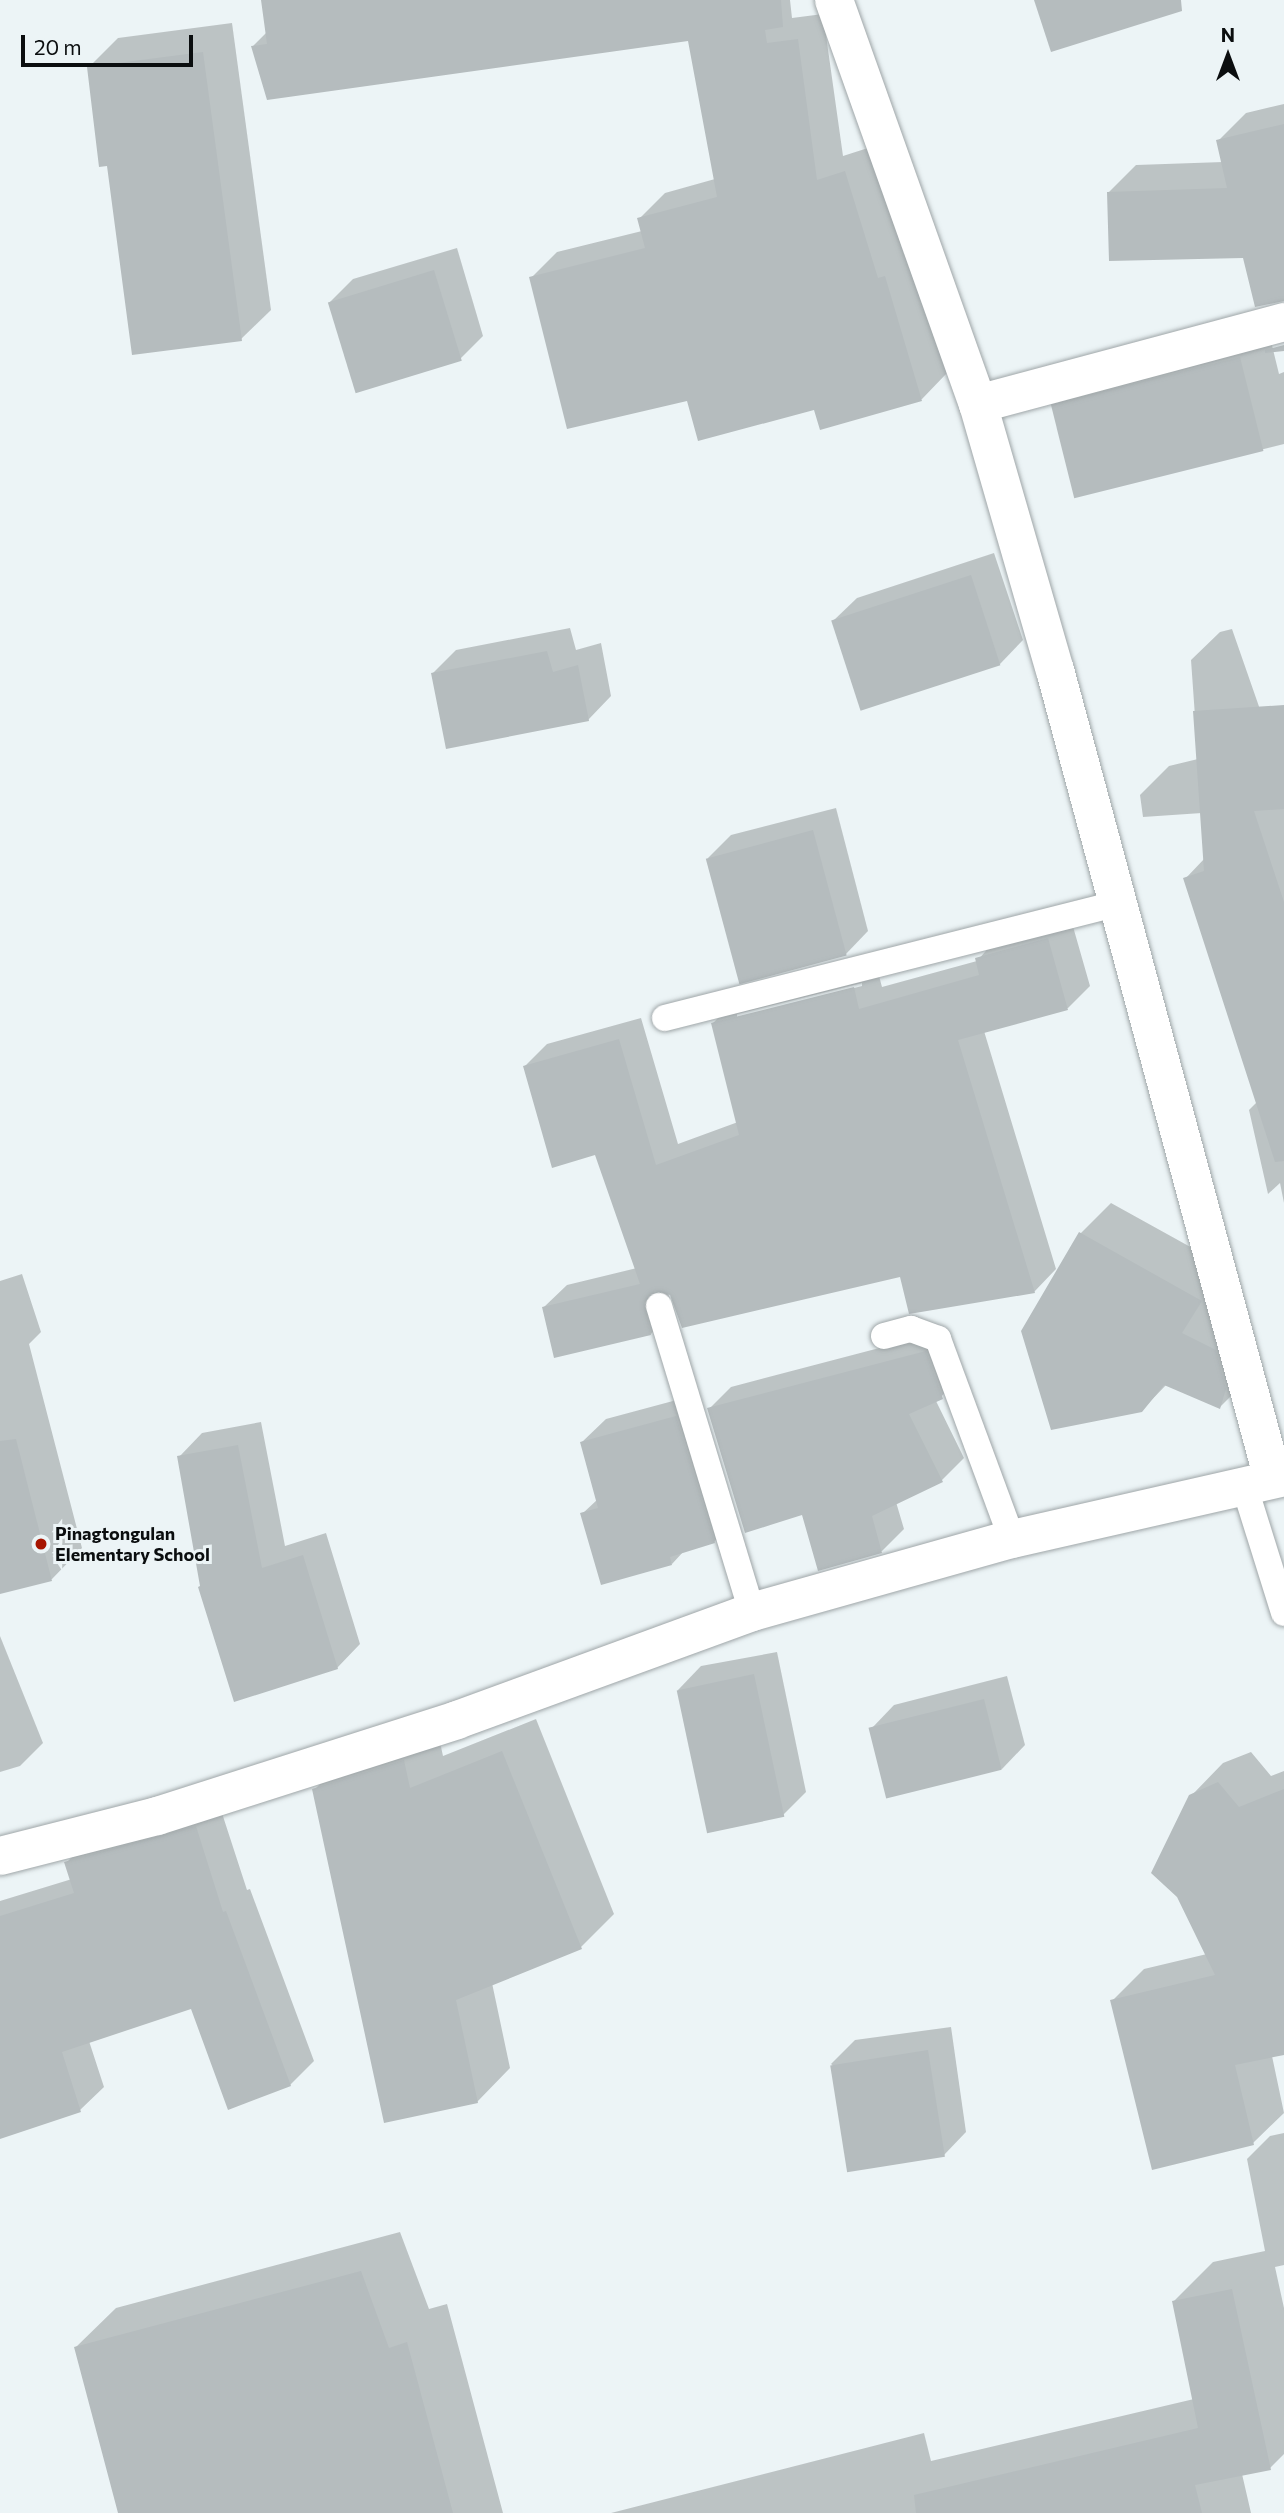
<!DOCTYPE html>
<html>
<head>
<meta charset="utf-8">
<style>
  body { margin:0 }
  #map { position:relative; width:1284px; height:2513px; overflow:hidden; background:#ecf4f6; font-family:Commissioner,sans-serif }
  div>[style] { position:absolute }
  .shadow>* { inset:0; background:#0003 }
  .building>* { inset:0; background:#b5bcbe; transform-origin:0 0 }
  .roads { filter:drop-shadow(0 0 2px #9fa6a8) drop-shadow(0 0 2px #9fa6a8) }
  .lane>* { height:26px; margin:-13px; padding:0 13px; transform-origin:13px; border-radius:13px; background:#fff }
  .street>* { height:38px; margin:-19px; padding:0 19px; transform-origin:19px; border-radius:19px; background:#fff }
  .secondary>* { height:38px; margin:-19px; padding:0 19px; transform-origin:19px; border-radius:19px; background:#fff }
  .dots>* { width:19px; height:19px; translate:-50% -50%; box-sizing:border-box; border:4px solid #ecf4f6; border-radius:50% }
  span { translate:-50% -50%; white-space:nowrap; text-align:center; line-height:1.15; -webkit-text-stroke:6px #ecf4f6; paint-order:stroke }
  .poi-label { font-size:18px; color:#0b0e0f; font-weight:700 }
  .left { translate:0 -50%; text-align:left }
  .north { position:absolute; left:1193px; top:21px; width:70px; height:70px; -webkit-text-stroke:5px #ecf4f6; paint-order:stroke; rotate:0deg; font-size:19px; font-weight:700; line-height:28px; text-align:center; color:#0b0e0f }
  .north::after { content:''; display:block; margin:auto; width:24px; height:32px; background:#0b0e0f; clip-path:polygon(50% 0,100% 100%,50% 72%,0 100%) }
  .scale { position:absolute; left:21px; top:35px; width:172px; height:32px; box-sizing:border-box; border:4px solid #0b0e0f; border-top:0; padding-left:9px; font-size:21px; line-height:24px; white-space:nowrap; color:#0b0e0f; -webkit-text-stroke:5px #ecf4f6; paint-order:stroke }
</style>
</head>
<body>
<div id="map">
  <div class="shadow">
    <i style="clip-path:polygon(263px 0,790px 0,792px 18px,823px 14px,843px 156px,871px 147px,904px 254px,911px 251px,947px 373px,922px 399px,821px 428px,815px 407px,688px 399px,531px 278px,557px 252px,642px 231px,639px 219px,665px 193px,715px 179px,689px 39px,253px 46px,267px 32px)"></i>
    <i style="clip-path:polygon(232px 23px,271px 310px,241px 339px,108px 164px,89px 67px,118px 38px)"></i>
    <i style="clip-path:polygon(1284px 104px,1284px 280px,1245px 256px,1108px 193px,1136px 165px,1223px 162px,1218px 141px,1246px 113px)"></i>
    <i style="clip-path:polygon(457px 248px,483px 336px,460px 359px,330px 302px,353px 279px)"></i>
    <i style="clip-path:polygon(1268px 329px,1279px 374px,1284px 372px,1284px 444px,1076px 496px,1054px 407px,1082px 379px)"></i>
    <i style="clip-path:polygon(994px 553px,1023px 640px,1000px 664px,833px 621px,857px 598px)"></i>
    <i style="clip-path:polygon(570px 628px,576px 650px,601px 643px,611px 696px,588px 720px,433px 673px,456px 650px)"></i>
    <i style="clip-path:polygon(1232px 629px,1271px 741px,1284px 738px,1284px 1203px,1280px 1183px,1268px 1194px,1249px 1110px,1257px 1102px,1185px 879px,1205px 858px,1202px 813px,1143px 817px,1140px 795px,1169px 766px,1198px 759px,1191px 660px,1220px 632px)"></i>
    <i style="clip-path:polygon(836px 808px,868px 931px,845px 955px,708px 858px,731px 835px)"></i>
    <i style="clip-path:polygon(evenodd,1070px 916px,1090px 986px,1068px 1008px,984px 1031px,1056px 1269px,1034px 1292px,902px 1275px,671px 1292px,668px 1293px,673px 1311px,651px 1334px,544px 1307px,567px 1285px,637px 1268px,596px 1153px,525px 1066px,547px 1044px,641px 1018px,678px 1144px,738px 1122px,713px 1023px,735px 1001px,876px 965px,882px 987px,977px 961px,999px 936px,1070px 916px,862px 983px,862px 986px,737px 1018px,737px 1014px,862px 983px)"></i>
    <i style="clip-path:polygon(1111px 1203px,1232px 1270px,1250px 1377px,1220px 1407px,1167px 1384px,1141px 1411px,1080px 1234px)"></i>
    <i style="clip-path:polygon(22px 1274px,41px 1332px,29px 1344px,82px 1548px,52px 1579px,0 1593px,0 1281px)"></i>
    <i style="clip-path:polygon(948px 1330px,965px 1375px,936px 1401px,964px 1458px,942px 1480px,896px 1502px,904px 1529px,882px 1551px,819px 1569px,803px 1513px,709px 1409px,731px 1387px)"></i>
    <i style="clip-path:polygon(699px 1394px,737px 1518px,714px 1542px,684px 1551px,672px 1564px,582px 1514px,598px 1499px,582px 1442px,606px 1419px)"></i>
    <i style="clip-path:polygon(261px 1422px,285px 1546px,326px 1533px,360px 1644px,337px 1668px,202px 1585px,179px 1457px,202px 1433px)"></i>
    <i style="clip-path:polygon(0 1636px,43px 1743px,20px 1766px,0 1772px)"></i>
    <i style="clip-path:polygon(777px 1652px,806px 1792px,783px 1815px,678px 1690px,701px 1666px)"></i>
    <i style="clip-path:polygon(1007px 1676px,1025px 1745px,1002px 1769px,871px 1729px,894px 1705px)"></i>
    <i style="clip-path:polygon(536px 1719px,614px 1914px,581px 1947px,492px 1983px,510px 2068px,477px 2102px,314px 1790px,347px 1757px,437px 1728px,443px 1756px)"></i>
    <i style="clip-path:polygon(1251px 1752px,1271px 1776px,1284px 1771px,1284px 2053px,1272px 2056px,1284px 2113px,1253px 2143px,1112px 2001px,1144px 1969px,1207px 1954px,1191px 1796px,1223px 1763px)"></i>
    <i style="clip-path:polygon(219px 1804px,247px 1890px,250px 1889px,314px 2061px,290px 2085px,192px 2007px,89px 2041px,104px 2087px,80px 2110px,0 2126px,0 1901px,72px 1879px,66px 1863px,90px 1839px)"></i>
    <i style="clip-path:polygon(951px 2027px,966px 2132px,943px 2156px,831px 2064px,855px 2040px)"></i>
    <i style="clip-path:polygon(1284px 2133px,1284px 2265px,1275px 2267px,1284px 2308px,1284px 2454px,1270px 2468px,1242px 2474px,1251px 2513px,611px 2513px,924px 2433px,931px 2461px,1194px 2399px,1173px 2302px,1213px 2262px,1265px 2251px,1247px 2159px,1270px 2136px)"></i>
    <i style="clip-path:polygon(400px 2232px,429px 2309px,447px 2304px,503px 2513px,120px 2513px,76px 2347px,116px 2308px)"></i>
  </div>
  <div class="building">
    <i style="clip-path:polygon(261px 0,781px 0,783px 27px,765px 30px,767px 43px,798px 39px,817px 180px,845px 171px,878px 278px,885px 276px,922px 401px,820px 430px,814px 410px,698px 441px,687px 401px,567px 429px,529px 277px,645px 248px,637px 218px,717px 197px,688px 41px,267px 100px,251px 46px,267px 44px)"></i>
    <i style="clip-path:polygon(1034px 0,1181px 0,1182px 11px,1051px 52px)"></i>
    <i style="clip-path:polygon(203px 52px,242px 341px,132px 355px,107px 166px,99px 167px,87px 67px)"></i>
    <i style="clip-path:polygon(1284px 124px,1284px 301px,1255px 307px,1243px 258px,1109px 261px,1107px 192px,1227px 188px,1216px 140px)"></i>
    <i style="left:434px;top:270px;width:95px;height:111px;rotate:73deg"></i>
    <i style="clip-path:polygon(1284px 345px,1284px 351px,1265px 353px,1265px 350px)"></i>
    <i style="left:1240px;top:357px;width:97px;height:195px;rotate:76deg"></i>
    <i style="left:971px;top:575px;width:95px;height:147px;rotate:72deg"></i>
    <i style="clip-path:polygon(547px 651px,553px 672px,578px 665px,589px 721px,446px 749px,431px 673px)"></i>
    <i style="clip-path:polygon(1284px 705px,1284px 809px,1254px 811px,1284px 902px,1284px 1161px,1275px 1162px,1183px 878px,1204px 871px,1193px 711px)"></i>
    <i style="left:813px;top:830px;width:130px;height:111px;rotate:75deg"></i>
    <i style="clip-path:polygon(1048px 938px,1068px 1010px,958px 1040px,1035px 1293px,909px 1314px,900px 1277px,682px 1328px,670px 1295px,655px 1291px,644px 1303px,651px 1335px,554px 1358px,542px 1307px,640px 1284px,595px 1155px,552px 1168px,523px 1066px,619px 1039px,656px 1165px,739px 1135px,711px 1023px,854px 987px,859px 1009px,979px 975px,975px 958px)"></i>
    <i style="clip-path:polygon(1079px 1232px,1202px 1301px,1182px 1333px,1216px 1350px,1226px 1389px,1220px 1409px,1164px 1385px,1142px 1412px,1051px 1430px,1021px 1331px)"></i>
    <i style="clip-path:polygon(926px 1351px,943px 1399px,909px 1414px,943px 1482px,872px 1516px,882px 1553px,818px 1571px,802px 1515px,745px 1533px,707px 1408px)"></i>
    <i style="clip-path:polygon(676px 1416px,715px 1543px,670px 1557px,672px 1565px,601px 1585px,580px 1513px,598px 1508px,580px 1442px)"></i>
    <i style="clip-path:polygon(16px 1439px,52px 1581px,0 1594px,0 1441px)"></i>
    <i style="clip-path:polygon(238px 1445px,262px 1568px,303px 1555px,338px 1669px,234px 1702px,198px 1587px,200px 1586px,177px 1456px)"></i>
    <i style="left:754px;top:1674px;width:146px;height:79px;rotate:78deg"></i>
    <i style="left:984px;top:1699px;width:73px;height:119px;rotate:76deg"></i>
    <i style="clip-path:polygon(502px 1751px,582px 1949px,456px 2000px,478px 2103px,384px 2123px,312px 1789px,404px 1760px,410px 1788px)"></i>
    <i style="clip-path:polygon(1218px 1782px,1239px 1807px,1284px 1789px,1284px 2055px,1235px 2065px,1254px 2145px,1152px 2170px,1110px 2000px,1215px 1975px,1177px 1897px,1151px 1873px,1189px 1795px)"></i>
    <i style="clip-path:polygon(196px 1826px,223px 1912px,226px 1911px,291px 2086px,228px 2110px,191px 2009px,62px 2052px,81px 2112px,0 2139px,0 1916px,74px 1893px,64px 1862px)"></i>
    <i style="left:928px;top:2050px;width:108px;height:99px;rotate:81deg"></i>
    <i style="clip-path:polygon(361px 2271px,389px 2348px,407px 2342px,453px 2513px,118px 2513px,74px 2347px)"></i>
    <i style="clip-path:polygon(1232px 2289px,1271px 2470px,1195px 2485px,1202px 2513px,916px 2513px,914px 2495px,1198px 2428px,1172px 2301px)"></i>
  </div>
  <div class="roads">
    <div class="lane">
      <i style="left:665px;top:1018px;width:466px;rotate:-14.2deg"></i>
      <i style="left:659px;top:1306px;width:320px;rotate:73.1deg"></i>
      <i style="left:884px;top:1336px;width:28px;rotate:-15deg"></i>
      <i style="left:911px;top:1329px;width:29px;rotate:20deg"></i>
      <i style="left:938px;top:1339px;width:213px;rotate:69.7deg"></i>
      <i style="left:1244px;top:1485px;width:134px;rotate:72.6deg"></i>
    </div>
    <div class="street">
      <i style="left:978px;top:404px;width:317px;rotate:-15deg"></i>
    </div>
    <div class="secondary">
      <i style="left:834px;top:0;width:429px;rotate:70.4deg"></i>
      <i style="left:978px;top:404px;width:277px;rotate:73.9deg"></i>
      <i style="left:1055px;top:670px;width:838px;rotate:74.92deg"></i>
      <i style="left:0;top:1856px;width:162px;rotate:-14.3deg"></i>
      <i style="left:157px;top:1816px;width:315px;rotate:-17.7deg"></i>
      <i style="left:457px;top:1720px;width:314px;rotate:-20.1deg"></i>
      <i style="left:752px;top:1612px;width:270px;rotate:-15.7deg"></i>
      <i style="left:1012px;top:1539px;width:279px;rotate:-12.8deg"></i>
    </div>
  </div>
  <div class="dots">
    <i style="left:41px;top:1544px;background:#a61400"></i>
  </div>
  <div class="poi-label">
    <span class="left" style="left:55px;top:1544px">Pinagtongulan<br>Elementary School</span>
  </div>
  <div class="north">N</div>
  <div class="scale">20 m</div>
</div>
</body>
</html>
